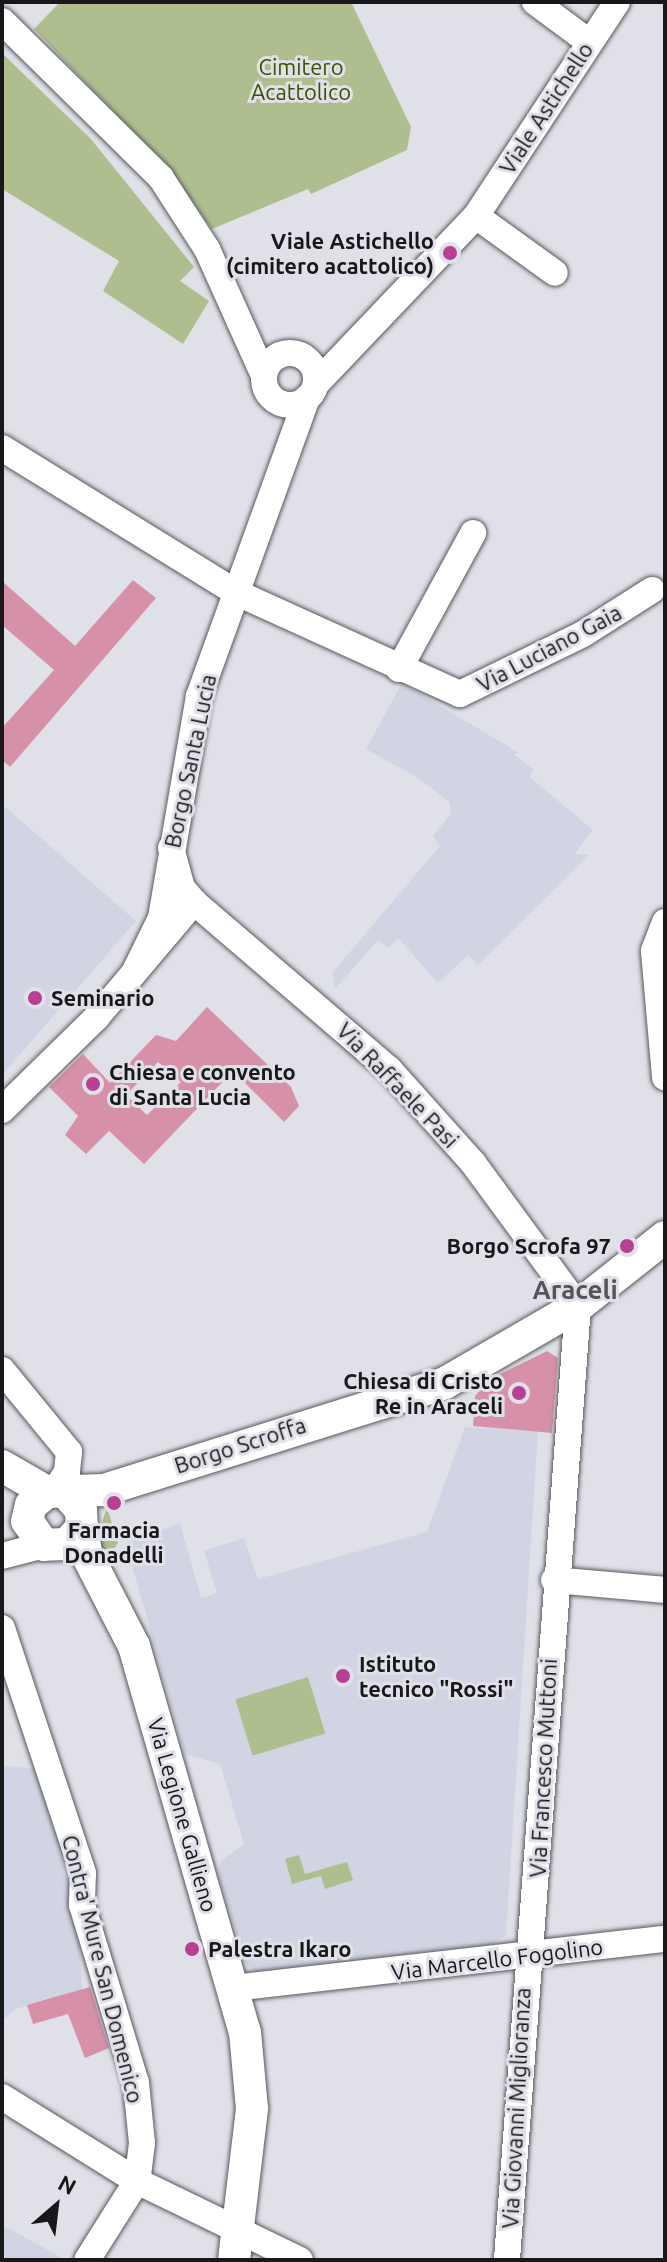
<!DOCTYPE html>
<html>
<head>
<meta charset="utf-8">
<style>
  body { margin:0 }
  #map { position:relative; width:667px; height:2262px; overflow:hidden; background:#e0e1e8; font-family:Ubuntu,sans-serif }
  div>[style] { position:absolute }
  .built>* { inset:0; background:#d1d4e2 }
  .green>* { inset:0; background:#afbe8f; transform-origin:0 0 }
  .building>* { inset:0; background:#d690a8 }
  .roads { filter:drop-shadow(0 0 2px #57585e) drop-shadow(0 0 2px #57585e) }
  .minor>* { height:26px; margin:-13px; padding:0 13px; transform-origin:13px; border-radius:13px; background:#fff }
  .minor>.ring { margin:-13px; padding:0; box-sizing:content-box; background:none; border:26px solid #fff; border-radius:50% }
  .major>* { height:32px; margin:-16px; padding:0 16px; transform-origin:16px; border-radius:16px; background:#fff }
  .dots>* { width:22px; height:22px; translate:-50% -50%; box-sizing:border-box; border:4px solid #e0e1e8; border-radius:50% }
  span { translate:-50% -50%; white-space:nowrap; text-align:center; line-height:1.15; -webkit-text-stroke:6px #e0e1e8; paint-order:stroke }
  .park-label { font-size:22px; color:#3e4e00 }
  .street-label { font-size:22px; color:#18181b }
  .poi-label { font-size:22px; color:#18181b; font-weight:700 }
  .right { translate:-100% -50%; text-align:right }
  .left { translate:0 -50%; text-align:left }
  .quarter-label { font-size:26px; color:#54555b; font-weight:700 }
  .frame { position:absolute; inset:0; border:4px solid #18181b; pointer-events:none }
  .north { position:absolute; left:16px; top:2166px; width:80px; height:80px; -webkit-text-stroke:6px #e0e1e8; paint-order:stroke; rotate:28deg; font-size:22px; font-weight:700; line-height:32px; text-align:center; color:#18181b }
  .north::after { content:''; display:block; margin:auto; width:28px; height:36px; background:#18181b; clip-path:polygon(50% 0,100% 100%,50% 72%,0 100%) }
</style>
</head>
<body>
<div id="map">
  <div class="built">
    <i style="clip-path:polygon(402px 683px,519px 753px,513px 754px,534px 770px,530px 777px,593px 830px,574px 854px,589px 855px,478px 965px,468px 955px,438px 983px,398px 938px,388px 948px,378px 940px,335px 989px,332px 973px,440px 846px,433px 836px,451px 813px,449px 802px,420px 779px,366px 749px)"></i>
    <i style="clip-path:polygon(2px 804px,136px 921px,2px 1075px)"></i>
    <i style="clip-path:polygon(465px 1427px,538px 1431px,506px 1935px,493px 1944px,255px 1972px,246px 1964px,218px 1873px,221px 1861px,244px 1844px,220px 1764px,185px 1754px,126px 1543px,180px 1523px,201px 1598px,217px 1593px,204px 1551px,244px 1538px,258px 1579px,427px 1532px)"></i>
    <i style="clip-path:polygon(2px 1766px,42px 1769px,77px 1899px,82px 1990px,16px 2009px,2px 2021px)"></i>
    <i style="clip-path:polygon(2px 2225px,19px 2234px,66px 2260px,2px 2260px)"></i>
  </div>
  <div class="green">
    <i style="clip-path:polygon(60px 2px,351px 2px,411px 127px,407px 150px,311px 194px,308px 189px,212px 229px,168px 168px,34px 29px)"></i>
    <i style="clip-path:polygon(4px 55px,91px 139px,194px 267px,180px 281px,209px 301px,183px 344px,103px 291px,119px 261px,2px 189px)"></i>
    <i style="clip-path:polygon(107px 1507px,118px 1543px,106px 1560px,98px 1536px)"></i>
    <i style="left:308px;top:1677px;width:59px;height:76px;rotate:73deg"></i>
    <i style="clip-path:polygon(299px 1855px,305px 1874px,347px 1862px,353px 1880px,325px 1889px,321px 1876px,292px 1884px,285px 1859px)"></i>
  </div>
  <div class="building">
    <i style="clip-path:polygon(133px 580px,156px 598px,10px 767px,2px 760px,2px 728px,54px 670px,2px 625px,2px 581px,75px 646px)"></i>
    <i style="clip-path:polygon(evenodd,207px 1007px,291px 1087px,299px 1106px,284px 1122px,233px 1071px,144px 1164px,109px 1131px,86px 1154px,65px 1135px,78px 1116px,49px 1087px,83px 1054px,110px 1083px,156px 1035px,176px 1041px,207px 1007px,158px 1062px,181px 1082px,147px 1115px,126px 1095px,158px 1062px)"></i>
    <i style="clip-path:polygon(547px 1351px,558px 1358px,552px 1433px,473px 1426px,475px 1396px,492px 1378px)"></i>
    <i style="clip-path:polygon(90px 1987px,109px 2048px,85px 2058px,68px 2014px,33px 2024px,27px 2005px)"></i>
  </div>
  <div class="roads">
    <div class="minor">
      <i style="left:535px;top:2px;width:67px;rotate:36.5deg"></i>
      <i style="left:2px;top:21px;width:223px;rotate:44.6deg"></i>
      <i style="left:161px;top:178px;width:85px;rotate:57.1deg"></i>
      <i style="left:207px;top:249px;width:139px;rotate:65.8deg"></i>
      <i style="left:476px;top:216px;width:97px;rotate:35.8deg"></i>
      <i class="ring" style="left:264px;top:353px;width:26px;height:26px"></i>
      <i style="left:316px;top:384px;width:232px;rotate:-46.4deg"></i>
      <i style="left:476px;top:216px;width:256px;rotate:-56.6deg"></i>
      <i style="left:2px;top:448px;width:274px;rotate:31.7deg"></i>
      <i style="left:235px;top:592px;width:247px;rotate:24.4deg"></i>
      <i style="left:460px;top:694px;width:137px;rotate:-26deg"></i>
      <i style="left:583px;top:634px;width:82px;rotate:-32.5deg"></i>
      <i style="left:399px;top:669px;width:155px;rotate:-61.4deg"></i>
      <i style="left:171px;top:848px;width:41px;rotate:74.6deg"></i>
      <i style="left:182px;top:888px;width:18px;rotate:49deg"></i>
      <i style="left:194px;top:902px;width:257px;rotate:40.6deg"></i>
      <i style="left:389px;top:1069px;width:126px;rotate:48.2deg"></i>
      <i style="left:473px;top:1163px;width:177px;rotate:53.7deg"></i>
      <i style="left:578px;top:1306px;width:957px;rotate:94.26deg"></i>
      <i style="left:665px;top:922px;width:31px;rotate:111deg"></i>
      <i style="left:654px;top:951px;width:127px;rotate:85deg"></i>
      <i style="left:135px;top:971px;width:59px;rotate:-63.9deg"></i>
      <i style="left:161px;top:918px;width:225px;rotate:-80.3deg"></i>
      <i style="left:199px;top:696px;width:317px;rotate:-70.1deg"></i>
      <i style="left:2px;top:1110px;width:132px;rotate:-44.4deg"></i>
      <i style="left:96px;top:1018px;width:152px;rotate:-49.8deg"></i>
      <i style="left:2px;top:1370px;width:106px;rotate:50.7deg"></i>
      <i style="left:69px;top:1452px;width:20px;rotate:96deg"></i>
      <i style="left:67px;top:1472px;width:23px;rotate:124deg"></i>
      <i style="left:2px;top:1556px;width:43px;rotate:-14.7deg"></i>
      <i style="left:554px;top:1580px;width:111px;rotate:5.1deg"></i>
      <i style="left:2px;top:1628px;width:258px;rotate:71.7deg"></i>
      <i style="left:83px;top:1873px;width:32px;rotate:92deg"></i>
      <i style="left:82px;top:1905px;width:186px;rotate:73.1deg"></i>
      <i style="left:136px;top:2083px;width:60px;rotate:84.3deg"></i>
      <i style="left:142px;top:2143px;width:38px;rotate:97deg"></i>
      <i style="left:137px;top:2181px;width:93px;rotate:122.3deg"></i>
      <i style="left:233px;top:1988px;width:435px;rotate:-6.5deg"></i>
      <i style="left:2px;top:2097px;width:159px;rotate:31.9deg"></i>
      <i style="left:137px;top:2181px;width:181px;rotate:25.9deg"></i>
    </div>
    <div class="major">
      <i style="left:2px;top:1466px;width:52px;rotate:30deg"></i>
      <i style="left:67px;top:1494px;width:21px;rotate:49deg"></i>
      <i style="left:81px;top:1510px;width:17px;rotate:87deg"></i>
      <i style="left:82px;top:1527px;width:23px;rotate:131deg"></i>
      <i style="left:67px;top:1544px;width:23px;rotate:178deg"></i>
      <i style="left:44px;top:1545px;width:29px;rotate:-125deg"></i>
      <i style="left:27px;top:1521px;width:16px;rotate:-76deg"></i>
      <i style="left:31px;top:1505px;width:21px;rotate:-39deg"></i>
      <i style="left:47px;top:1492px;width:57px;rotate:-2deg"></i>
      <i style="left:104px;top:1490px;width:357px;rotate:-17.4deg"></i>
      <i style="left:445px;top:1383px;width:154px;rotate:-30.1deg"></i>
      <i style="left:578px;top:1306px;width:111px;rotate:-38.4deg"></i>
      <i style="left:82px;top:1527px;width:26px;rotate:81deg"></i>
      <i style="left:86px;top:1553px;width:105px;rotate:62.7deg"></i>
      <i style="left:134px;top:1646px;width:402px;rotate:74deg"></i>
      <i style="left:245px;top:2032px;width:77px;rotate:84.8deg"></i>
      <i style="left:252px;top:2109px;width:152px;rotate:96.8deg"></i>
    </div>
  </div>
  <div class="dots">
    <i style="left:450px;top:253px;background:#b73f94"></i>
    <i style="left:35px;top:998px;background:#b73f94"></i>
    <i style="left:93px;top:1084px;background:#b73f94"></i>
    <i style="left:627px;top:1246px;background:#b73f94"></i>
    <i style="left:519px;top:1393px;background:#b73f94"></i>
    <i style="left:114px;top:1503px;background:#b73f94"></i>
    <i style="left:343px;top:1676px;background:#b73f94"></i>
    <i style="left:192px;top:1949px;background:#b73f94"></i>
  </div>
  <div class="park-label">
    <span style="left:301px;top:79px">Cimitero<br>Acattolico</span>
  </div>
  <div class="street-label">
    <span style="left:546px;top:108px;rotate:-57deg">Viale Astichello</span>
    <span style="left:549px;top:648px;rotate:-28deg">Via Luciano Gaia</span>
    <span style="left:190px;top:761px;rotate:-78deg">Borgo Santa Lucia</span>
    <span style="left:398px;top:1085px;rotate:46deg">Via Raffaele Pasi</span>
    <span style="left:240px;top:1445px;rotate:-18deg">Borgo Scroffa</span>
    <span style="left:543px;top:1768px;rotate:-87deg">Via Francesco Muttoni</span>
    <span style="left:183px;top:1815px;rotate:74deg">Via Legione Gallieno</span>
    <span style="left:497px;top:1959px;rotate:-7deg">Via Marcello Fogolino</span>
    <span style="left:103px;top:1969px;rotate:76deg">Contra' Mure San Domenico</span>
    <span style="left:516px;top:2108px;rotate:-87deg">Via Giovanni Miglioranza</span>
  </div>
  <div class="poi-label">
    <span class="right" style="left:434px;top:253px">Viale Astichello<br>(cimitero acattolico)</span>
    <span class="left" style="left:51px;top:998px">Seminario</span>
    <span class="left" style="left:109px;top:1084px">Chiesa e convento<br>di Santa Lucia</span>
    <span class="right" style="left:611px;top:1246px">Borgo Scrofa 97</span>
    <span class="right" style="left:503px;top:1393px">Chiesa di Cristo<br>Re in Araceli</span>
    <span style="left:114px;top:1542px">Farmacia<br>Donadelli</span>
    <span class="left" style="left:359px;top:1676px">Istituto<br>tecnico "Rossi"</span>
    <span class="left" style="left:208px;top:1949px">Palestra Ikaro</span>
  </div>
  <div class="quarter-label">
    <span style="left:575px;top:1290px">Araceli</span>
  </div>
  <div class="frame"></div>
  <div class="north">N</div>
</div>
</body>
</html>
